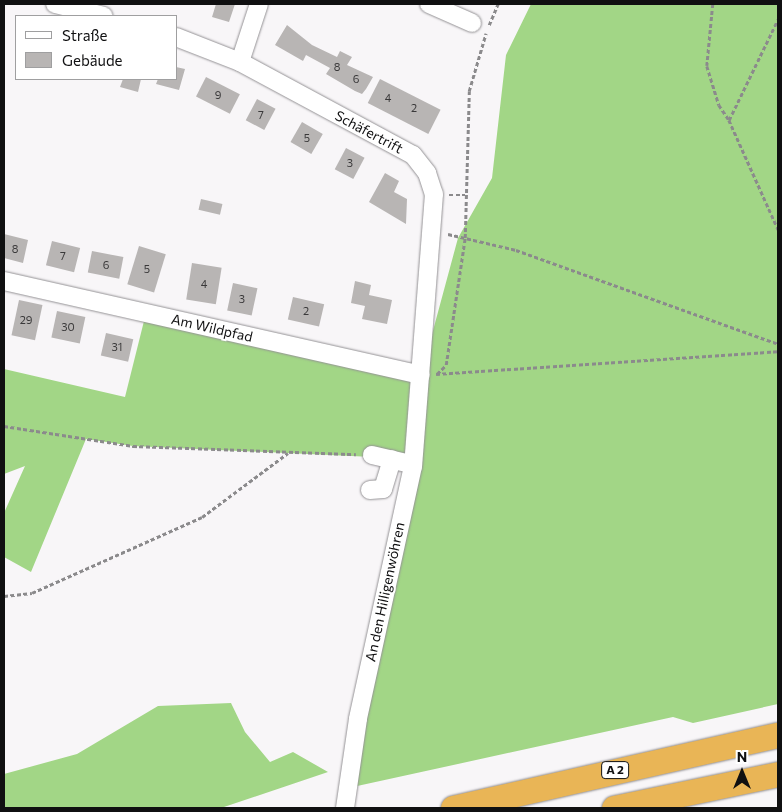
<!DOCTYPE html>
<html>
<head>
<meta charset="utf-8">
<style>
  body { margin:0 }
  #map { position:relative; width:782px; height:812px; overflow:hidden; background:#f8f6f8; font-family:Commissioner,sans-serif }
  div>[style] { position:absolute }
  .forest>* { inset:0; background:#a2d686 }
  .building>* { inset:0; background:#b8b5b4; transform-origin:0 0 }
  .path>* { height:2.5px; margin-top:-1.25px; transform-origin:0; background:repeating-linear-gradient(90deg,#8b8a8c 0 4px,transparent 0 6.5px) }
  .roads { filter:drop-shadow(0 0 1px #949295) drop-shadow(0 0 1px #949295) }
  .minor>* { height:18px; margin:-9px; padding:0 9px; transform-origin:9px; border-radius:9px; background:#fff }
  .highway>* { height:25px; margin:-12.5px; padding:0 12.5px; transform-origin:12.5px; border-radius:12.5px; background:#e9b556 }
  span { translate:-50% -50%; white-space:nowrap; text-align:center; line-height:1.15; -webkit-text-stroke:4px #fff; paint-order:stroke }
  .number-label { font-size:11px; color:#3a393a }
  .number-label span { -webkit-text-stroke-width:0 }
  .shield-label span { padding:1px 4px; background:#fff; border:1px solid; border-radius:4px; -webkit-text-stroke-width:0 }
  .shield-label { font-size:12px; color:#101011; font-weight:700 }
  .street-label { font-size:14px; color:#101011 }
  .frame { position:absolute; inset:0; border:5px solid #101011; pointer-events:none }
  .legend { position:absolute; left:15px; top:15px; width:162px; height:65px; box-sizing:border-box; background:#fff; border:1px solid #9f9fa0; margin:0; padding:6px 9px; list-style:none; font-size:15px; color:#101011 }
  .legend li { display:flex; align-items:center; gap:10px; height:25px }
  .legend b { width:25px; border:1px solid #9f9fa0 }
  .north { position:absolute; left:717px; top:747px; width:50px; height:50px; -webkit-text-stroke:4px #fff; paint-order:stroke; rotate:0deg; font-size:14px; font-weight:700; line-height:20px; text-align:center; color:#101011 }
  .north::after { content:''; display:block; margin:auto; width:18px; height:22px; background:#101011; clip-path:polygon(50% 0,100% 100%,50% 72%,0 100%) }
</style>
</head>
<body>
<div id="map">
  <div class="forest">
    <i style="clip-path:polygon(531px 4px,778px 4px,778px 704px,693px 723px,673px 717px,348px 788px,413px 466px,373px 457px,133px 446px,86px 439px,31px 572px,4px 557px,4px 513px,25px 466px,4px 474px,4px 369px,125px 397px,146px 313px,421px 375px,458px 238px,492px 178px,506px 55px)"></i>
    <i style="clip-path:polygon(231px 703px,245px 732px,270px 762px,293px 752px,328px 772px,221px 808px,4px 808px,4px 774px,77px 754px,158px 706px)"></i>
  </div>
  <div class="building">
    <i style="clip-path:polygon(216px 4px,235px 4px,229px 22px,212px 17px)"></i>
    <i style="clip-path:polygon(287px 25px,312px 45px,337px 57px,340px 51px,352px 57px,347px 65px,373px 77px,366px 89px,362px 94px,355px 91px,326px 74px,330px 68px,306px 55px,303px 61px,275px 45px)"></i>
    <i style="clip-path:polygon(176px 67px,185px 69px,179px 90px,156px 84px,158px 79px,176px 79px)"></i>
    <i style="left:206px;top:77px;width:38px;height:22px;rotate:27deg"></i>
    <i style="clip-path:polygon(123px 79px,141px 79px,138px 92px,120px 87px)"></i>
    <i style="left:380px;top:79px;width:68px;height:27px;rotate:27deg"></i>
    <i style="left:257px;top:99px;width:21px;height:24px;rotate:28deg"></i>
    <i style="left:302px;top:122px;width:24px;height:23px;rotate:30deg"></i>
    <i style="left:346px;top:148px;width:21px;height:24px;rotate:28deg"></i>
    <i style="clip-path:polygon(385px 173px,399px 181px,394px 192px,407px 199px,406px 224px,369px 202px)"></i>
    <i style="left:201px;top:199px;width:22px;height:11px;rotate:13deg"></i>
    <i style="clip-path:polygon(4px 234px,28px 240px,23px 263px,4px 258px)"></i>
    <i style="left:52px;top:241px;width:29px;height:25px;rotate:14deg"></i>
    <i style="left:139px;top:246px;width:28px;height:40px;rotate:17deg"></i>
    <i style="left:92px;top:251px;width:32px;height:22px;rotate:11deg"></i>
    <i style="left:192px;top:263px;width:30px;height:37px;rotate:9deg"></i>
    <i style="clip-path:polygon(355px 281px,371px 285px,369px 295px,392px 300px,387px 324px,362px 319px,365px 306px,351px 303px)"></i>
    <i style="left:233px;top:283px;width:25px;height:28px;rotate:12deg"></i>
    <i style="left:293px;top:297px;width:32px;height:23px;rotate:13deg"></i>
    <i style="left:19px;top:300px;width:24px;height:36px;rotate:12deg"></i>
    <i style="left:57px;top:311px;width:29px;height:27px;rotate:12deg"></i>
    <i style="left:106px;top:333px;width:28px;height:23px;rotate:13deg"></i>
  </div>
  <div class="path">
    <i style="left:713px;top:4px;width:62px;rotate:95.5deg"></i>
    <i style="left:707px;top:66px;width:41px;rotate:72.9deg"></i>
    <i style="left:719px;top:105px;width:18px;rotate:56deg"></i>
    <i style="left:729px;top:120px;width:120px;rotate:65.8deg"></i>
    <i style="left:489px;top:25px;width:23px;rotate:-67deg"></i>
    <i style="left:729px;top:120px;width:112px;rotate:-64.1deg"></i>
    <i style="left:449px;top:195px;width:16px"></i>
    <i style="left:448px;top:234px;width:70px;rotate:13.2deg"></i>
    <i style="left:516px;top:250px;width:278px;rotate:19.7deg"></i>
    <i style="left:436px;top:374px;width:343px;rotate:-3.8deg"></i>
    <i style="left:437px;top:374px;width:13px;rotate:-45deg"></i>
    <i style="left:446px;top:365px;width:128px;rotate:-81.5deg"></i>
    <i style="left:465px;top:238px;width:147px;rotate:-88.4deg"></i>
    <i style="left:469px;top:91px;width:60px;rotate:-73.7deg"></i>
    <i style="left:4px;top:426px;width:131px;rotate:8.8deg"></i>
    <i style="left:133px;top:446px;width:223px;rotate:2.1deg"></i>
    <i style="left:4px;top:596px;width:28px;rotate:-6deg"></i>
    <i style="left:32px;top:593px;width:186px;rotate:-24.1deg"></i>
    <i style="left:202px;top:517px;width:107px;rotate:-36.7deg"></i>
  </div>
  <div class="roads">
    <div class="minor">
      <i style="left:55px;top:4px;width:50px;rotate:13.8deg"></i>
      <i style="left:429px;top:4px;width:47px;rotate:23.8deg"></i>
      <i style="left:176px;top:37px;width:69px;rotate:21.3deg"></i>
      <i style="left:240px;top:62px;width:196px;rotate:28.3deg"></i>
      <i style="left:413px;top:155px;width:23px;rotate:52deg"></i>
      <i style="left:427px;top:173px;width:22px;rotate:72deg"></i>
      <i style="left:434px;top:194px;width:273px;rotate:94.4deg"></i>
      <i style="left:413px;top:466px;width:259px;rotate:102.3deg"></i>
      <i style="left:358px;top:719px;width:90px;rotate:98.3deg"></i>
      <i style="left:240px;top:62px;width:61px;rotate:-71.9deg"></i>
      <i style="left:4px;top:281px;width:427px;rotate:12.7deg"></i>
      <i style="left:372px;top:455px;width:32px;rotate:13deg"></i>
      <i style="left:370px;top:490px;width:13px;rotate:-4deg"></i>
      <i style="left:383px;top:489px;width:31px;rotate:-73deg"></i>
    </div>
    <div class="highway">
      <i style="left:453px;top:808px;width:333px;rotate:-12.7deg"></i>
      <i style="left:614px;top:808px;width:167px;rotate:-11.7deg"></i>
    </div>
  </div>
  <div class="number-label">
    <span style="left:337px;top:67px">8</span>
    <span style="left:356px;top:79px">6</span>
    <span style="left:218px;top:95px">9</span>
    <span style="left:388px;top:98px">4</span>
    <span style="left:414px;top:108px">2</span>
    <span style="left:261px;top:115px">7</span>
    <span style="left:307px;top:138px">5</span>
    <span style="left:350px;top:163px">3</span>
    <span style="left:15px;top:249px">8</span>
    <span style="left:63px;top:256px">7</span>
    <span style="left:106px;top:265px">6</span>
    <span style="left:147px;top:269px">5</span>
    <span style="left:204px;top:284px">4</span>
    <span style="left:242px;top:299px">3</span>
    <span style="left:306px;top:311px">2</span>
    <span style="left:26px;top:320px">29</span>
    <span style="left:68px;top:327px">30</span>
    <span style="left:117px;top:347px">31</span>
  </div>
  <div class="shield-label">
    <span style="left:615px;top:770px">A 2</span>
  </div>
  <div class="street-label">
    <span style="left:369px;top:132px;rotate:28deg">Schäfertrift</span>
    <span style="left:212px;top:328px;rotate:13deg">Am Wildpfad</span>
    <span style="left:385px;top:592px;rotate:-78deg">An den Hilligenwöhren</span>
  </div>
  <div class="frame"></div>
  <ul class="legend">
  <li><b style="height:6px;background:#fff"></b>Straße</li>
  <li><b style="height:14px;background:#b8b5b4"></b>Gebäude</li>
  </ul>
  <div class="north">N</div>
</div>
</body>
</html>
